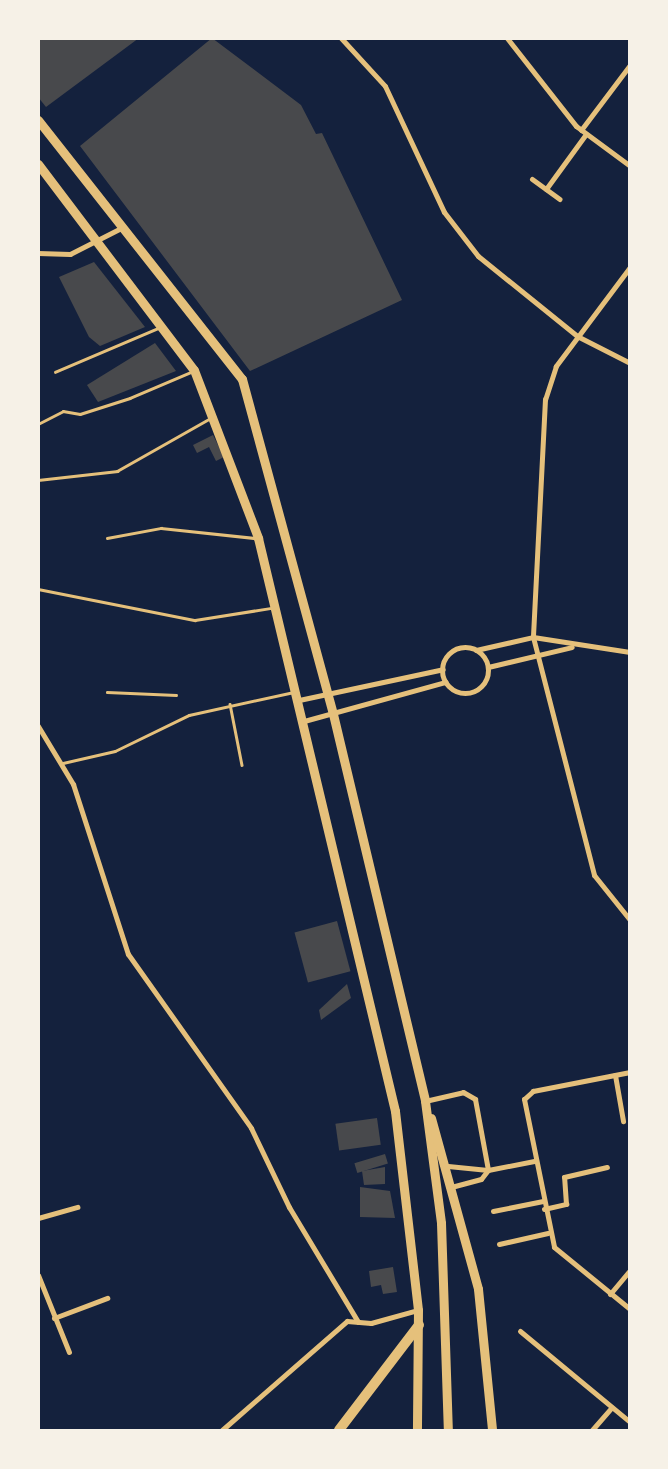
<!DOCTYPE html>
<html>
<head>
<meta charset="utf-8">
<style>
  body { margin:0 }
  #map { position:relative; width:668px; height:1469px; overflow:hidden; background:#14213d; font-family:Overpass,sans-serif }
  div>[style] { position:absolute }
  .building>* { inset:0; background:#48494c; transform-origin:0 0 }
  .service>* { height:2.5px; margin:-1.25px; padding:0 1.25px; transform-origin:1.25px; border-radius:1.25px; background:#e5c07b }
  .minor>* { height:5px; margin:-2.5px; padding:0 2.5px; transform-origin:2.5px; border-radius:2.5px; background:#e5c07b }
  .minor>.ring { margin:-2.5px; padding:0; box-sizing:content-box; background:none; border:5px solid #e5c07b; border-radius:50% }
  .primary>* { height:9px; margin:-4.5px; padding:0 4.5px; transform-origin:4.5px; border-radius:4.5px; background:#e5c07b }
  .motorway>* { height:10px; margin:-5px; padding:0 5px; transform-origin:5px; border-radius:5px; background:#e5c07b }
  span { translate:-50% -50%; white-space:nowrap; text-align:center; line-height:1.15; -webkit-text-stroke:6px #f6f1e7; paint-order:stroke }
  .frame { position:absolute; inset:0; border:40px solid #f6f1e7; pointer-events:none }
</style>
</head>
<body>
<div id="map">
  <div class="building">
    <i style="clip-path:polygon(38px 38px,139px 38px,46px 107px,38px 97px)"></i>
    <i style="clip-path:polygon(212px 38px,301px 105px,316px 134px,322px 133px,402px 300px,250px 371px,80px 146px)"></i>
    <i style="clip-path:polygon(94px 262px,145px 327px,100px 346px,89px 337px,59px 277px)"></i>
    <i style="clip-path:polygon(155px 343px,176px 371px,98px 402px,87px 385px)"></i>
    <i style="clip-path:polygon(213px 435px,224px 457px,216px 461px,209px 447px,197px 453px,193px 445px)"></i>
    <i style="left:337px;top:921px;width:52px;height:44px;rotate:75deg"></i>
    <i style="clip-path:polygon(347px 984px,351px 998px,321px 1020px,319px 1010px)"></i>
    <i style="left:377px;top:1118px;width:27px;height:42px;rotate:82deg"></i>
    <i style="left:385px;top:1154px;width:10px;height:32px;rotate:73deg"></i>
    <i style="clip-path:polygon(385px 1167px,385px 1184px,364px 1185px,362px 1171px)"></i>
    <i style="clip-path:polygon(360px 1187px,390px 1191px,395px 1218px,360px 1217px)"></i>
    <i style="clip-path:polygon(393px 1267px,397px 1292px,383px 1294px,381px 1285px,371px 1287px,369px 1271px)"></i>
  </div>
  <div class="service">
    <i style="left:55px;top:372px;width:112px;rotate:-23.1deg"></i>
    <i style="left:38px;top:424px;width:28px;rotate:-27deg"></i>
    <i style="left:63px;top:411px;width:17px;rotate:10deg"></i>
    <i style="left:80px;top:414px;width:52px;rotate:-17.7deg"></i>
    <i style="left:130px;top:398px;width:66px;rotate:-23.1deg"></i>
    <i style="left:38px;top:480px;width:80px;rotate:-6.5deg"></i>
    <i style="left:117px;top:471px;width:106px;rotate:-29.5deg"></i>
    <i style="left:107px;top:538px;width:55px;rotate:-10.5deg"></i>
    <i style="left:161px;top:528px;width:95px;rotate:6.1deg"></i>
    <i style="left:38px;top:589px;width:160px;rotate:11.2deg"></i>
    <i style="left:195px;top:620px;width:77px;rotate:-9deg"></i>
    <i style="left:107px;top:692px;width:69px;rotate:2.5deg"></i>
    <i style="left:230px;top:704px;width:62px;rotate:78.9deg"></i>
    <i style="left:63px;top:763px;width:53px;rotate:-13deg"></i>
    <i style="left:115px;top:751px;width:82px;rotate:-25.9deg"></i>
    <i style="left:189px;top:715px;width:107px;rotate:-12.4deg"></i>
  </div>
  <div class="minor">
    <i style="left:341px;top:38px;width:65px;rotate:47.5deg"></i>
    <i style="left:385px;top:86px;width:139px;rotate:64.9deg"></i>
    <i style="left:444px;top:212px;width:56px;rotate:52.3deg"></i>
    <i style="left:478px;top:256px;width:127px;rotate:38.9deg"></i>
    <i style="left:577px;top:336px;width:59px;rotate:27deg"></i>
    <i style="left:507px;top:38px;width:112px;rotate:51.9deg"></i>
    <i style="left:576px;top:126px;width:67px;rotate:36.5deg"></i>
    <i style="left:581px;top:130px;width:81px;rotate:-53deg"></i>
    <i style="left:532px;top:179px;width:34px;rotate:36deg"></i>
    <i style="left:546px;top:189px;width:68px;rotate:-54deg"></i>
    <i style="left:38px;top:253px;width:32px;rotate:2deg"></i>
    <i style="left:70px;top:254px;width:59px;rotate:-27deg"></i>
    <i style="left:630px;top:267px;width:124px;rotate:126.8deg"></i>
    <i style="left:556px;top:366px;width:35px;rotate:108deg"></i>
    <i style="left:545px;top:399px;width:238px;rotate:92.9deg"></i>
    <i style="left:533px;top:637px;width:246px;rotate:75.6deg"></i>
    <i style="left:594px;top:875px;width:58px;rotate:51.3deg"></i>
    <i class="ring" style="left:442px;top:647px;width:41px;height:41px"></i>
    <i style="left:476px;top:650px;width:58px;rotate:-12.8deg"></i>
    <i style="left:533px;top:637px;width:98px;rotate:8.8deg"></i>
    <i style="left:488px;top:667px;width:86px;rotate:-13.4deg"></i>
    <i style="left:299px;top:700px;width:147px;rotate:-12.1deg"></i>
    <i style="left:304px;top:721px;width:147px;rotate:-15.4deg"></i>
    <i style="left:38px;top:726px;width:68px;rotate:58.9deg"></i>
    <i style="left:73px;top:784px;width:179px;rotate:72.1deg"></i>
    <i style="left:128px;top:954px;width:213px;rotate:54.7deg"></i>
    <i style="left:251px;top:1128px;width:88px;rotate:64.3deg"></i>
    <i style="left:289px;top:1207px;width:134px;rotate:59deg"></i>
    <i style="left:630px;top:1072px;width:99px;rotate:168.9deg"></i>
    <i style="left:533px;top:1091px;width:12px;rotate:138deg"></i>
    <i style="left:524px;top:1099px;width:151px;rotate:78.5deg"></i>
    <i style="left:554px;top:1247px;width:98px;rotate:39.2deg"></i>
    <i style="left:615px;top:1075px;width:47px;rotate:80.1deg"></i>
    <i style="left:425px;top:1101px;width:39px;rotate:-13deg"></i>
    <i style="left:463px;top:1092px;width:14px;rotate:30deg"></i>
    <i style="left:475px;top:1099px;width:72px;rotate:79.6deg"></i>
    <i style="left:488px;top:1170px;width:11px;rotate:128deg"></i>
    <i style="left:481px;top:1179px;width:28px;rotate:165deg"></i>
    <i style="left:448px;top:1166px;width:40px;rotate:5.7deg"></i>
    <i style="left:488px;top:1170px;width:47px;rotate:-11.1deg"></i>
    <i style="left:544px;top:1209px;width:23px;rotate:-13deg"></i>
    <i style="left:566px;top:1204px;width:27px;rotate:-94deg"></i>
    <i style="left:564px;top:1177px;width:44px;rotate:-13.1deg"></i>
    <i style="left:493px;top:1211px;width:51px;rotate:-11.3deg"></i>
    <i style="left:38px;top:1218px;width:41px;rotate:-15.8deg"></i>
    <i style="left:499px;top:1244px;width:50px;rotate:-12.7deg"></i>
    <i style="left:38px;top:1275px;width:83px;rotate:68.1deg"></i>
    <i style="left:610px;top:1294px;width:31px;rotate:-50deg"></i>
    <i style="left:54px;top:1318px;width:57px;rotate:-20.7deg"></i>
    <i style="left:520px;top:1331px;width:143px;rotate:39.6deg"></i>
    <i style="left:222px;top:1430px;width:166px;rotate:-41.1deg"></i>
    <i style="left:347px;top:1321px;width:24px;rotate:5deg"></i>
    <i style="left:371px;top:1323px;width:49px;rotate:-15.5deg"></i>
    <i style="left:592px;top:1430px;width:30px;rotate:-49deg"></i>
  </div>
  <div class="primary">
    <i style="left:38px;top:120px;width:330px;rotate:51.8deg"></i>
    <i style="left:242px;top:379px;width:347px;rotate:74.8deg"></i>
    <i style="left:333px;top:714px;width:398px;rotate:76.6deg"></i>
    <i style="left:425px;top:1101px;width:123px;rotate:82.5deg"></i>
    <i style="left:441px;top:1223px;width:207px;rotate:88.1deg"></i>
    <i style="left:38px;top:164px;width:258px;rotate:52.9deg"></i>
    <i style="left:194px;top:370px;width:180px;rotate:69.1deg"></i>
    <i style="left:258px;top:538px;width:589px;rotate:76.55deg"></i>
    <i style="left:395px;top:1111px;width:200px;rotate:83.4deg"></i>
    <i style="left:418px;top:1310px;width:120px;rotate:90.5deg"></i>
    <i style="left:431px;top:1118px;width:177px;rotate:74.6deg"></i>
    <i style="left:478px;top:1289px;width:142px;rotate:84.3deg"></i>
  </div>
  <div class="motorway">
    <i style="left:339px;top:1430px;width:132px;rotate:-52.7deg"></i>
  </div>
  <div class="frame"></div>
</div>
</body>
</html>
